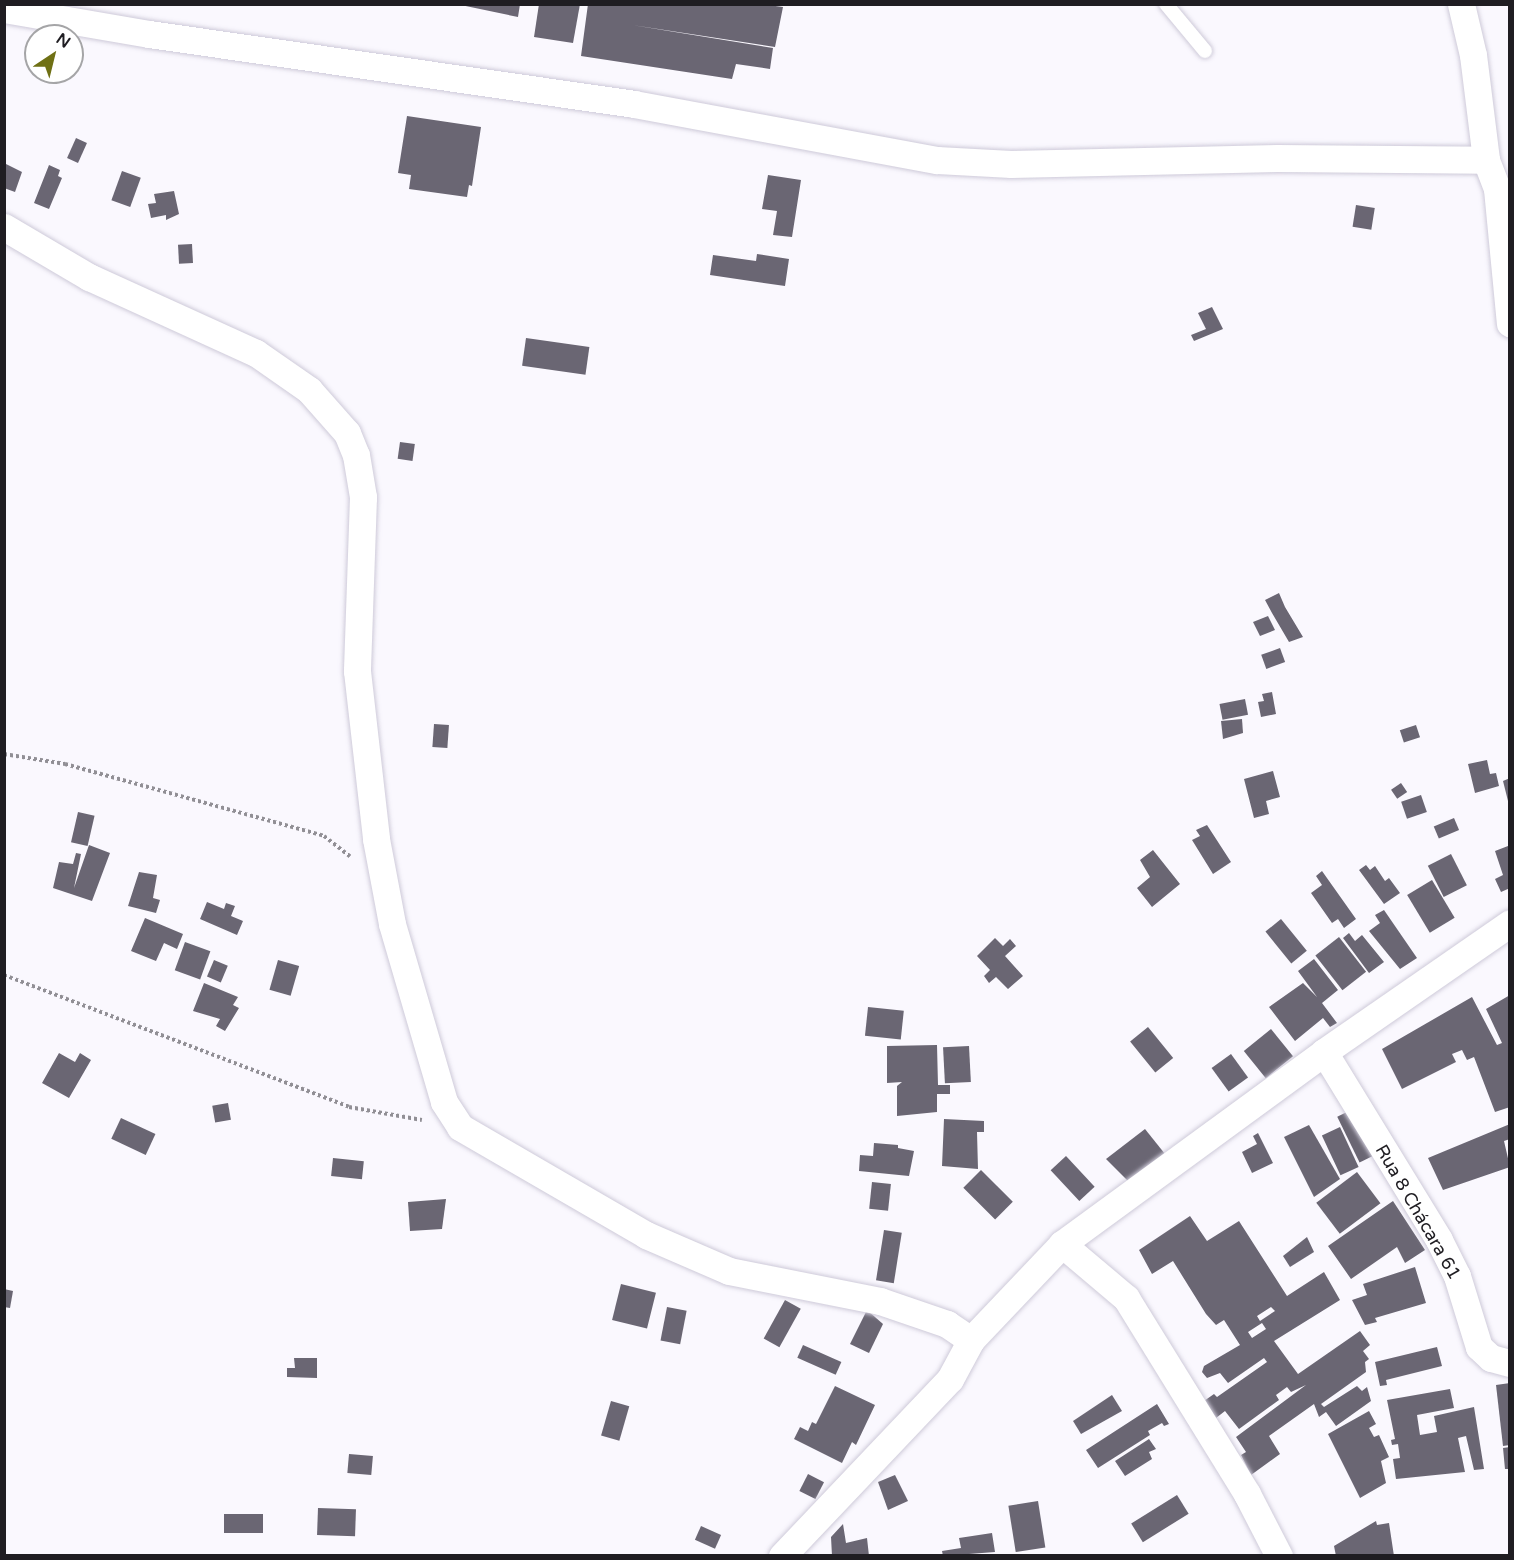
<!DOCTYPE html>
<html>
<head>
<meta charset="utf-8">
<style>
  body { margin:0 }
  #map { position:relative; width:1514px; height:1560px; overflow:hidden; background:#faf8fe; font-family:"Varela Round",sans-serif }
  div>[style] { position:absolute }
  .building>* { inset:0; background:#6a6673; transform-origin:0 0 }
  .path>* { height:4px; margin-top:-2px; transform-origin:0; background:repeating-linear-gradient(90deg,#918f95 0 3px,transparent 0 6px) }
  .roads { filter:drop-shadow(0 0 2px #cecad9) drop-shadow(0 0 2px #cecad9) }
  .lane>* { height:14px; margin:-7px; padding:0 7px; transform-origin:7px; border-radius:7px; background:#fff }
  .street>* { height:27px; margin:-13.5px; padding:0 13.5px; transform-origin:13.5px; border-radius:13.5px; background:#fff }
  span { translate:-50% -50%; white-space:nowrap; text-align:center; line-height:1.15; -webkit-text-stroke:6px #fff; paint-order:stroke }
  .street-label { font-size:18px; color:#1f1d22 }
  .frame { position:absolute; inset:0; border:6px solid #1f1d22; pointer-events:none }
  .north { position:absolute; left:24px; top:24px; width:60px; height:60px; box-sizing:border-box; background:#fff; border:2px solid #a5a5a7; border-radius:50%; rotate:35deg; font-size:16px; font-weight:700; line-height:24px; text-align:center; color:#1f1d22 }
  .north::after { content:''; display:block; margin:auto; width:21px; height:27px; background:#6f7014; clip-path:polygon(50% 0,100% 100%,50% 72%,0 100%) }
</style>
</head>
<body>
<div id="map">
  <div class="building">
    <i style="clip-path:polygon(456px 4px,520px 4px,518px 17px)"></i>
    <i style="clip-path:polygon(539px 4px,580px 4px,573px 43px,534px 37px)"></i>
    <i style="clip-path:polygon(588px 4px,760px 4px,783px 7px,775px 47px,632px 25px,773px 48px,770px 69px,736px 64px,732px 79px,581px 56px)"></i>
    <i style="clip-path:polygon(407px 116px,481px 127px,472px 186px,469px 185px,467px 197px,409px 189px,411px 175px,398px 173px)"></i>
    <i style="left:76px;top:138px;width:12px;height:22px;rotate:24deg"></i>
    <i style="clip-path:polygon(4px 163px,22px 172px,15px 192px,4px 188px)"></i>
    <i style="clip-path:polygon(49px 165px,60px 170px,58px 176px,62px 178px,49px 209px,34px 203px)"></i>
    <i style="left:122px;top:171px;width:20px;height:31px;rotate:20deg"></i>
    <i style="clip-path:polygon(768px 175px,801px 180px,792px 237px,773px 235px,777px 211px,762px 209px)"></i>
    <i style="clip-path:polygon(174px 191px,179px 214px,166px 220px,166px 215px,151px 218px,148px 204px,156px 203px,154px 194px)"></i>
    <i style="left:1356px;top:205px;width:19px;height:22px;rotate:9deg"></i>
    <i style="left:192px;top:244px;width:19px;height:14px;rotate:87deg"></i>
    <i style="clip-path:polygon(757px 254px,789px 259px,785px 286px,710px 275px,713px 255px,756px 261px)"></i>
    <i style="clip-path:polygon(1212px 307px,1223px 329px,1194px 341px,1191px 335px,1206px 329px,1198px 313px)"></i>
    <i style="left:526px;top:338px;width:64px;height:28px;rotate:8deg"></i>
    <i style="left:400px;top:442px;width:15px;height:17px;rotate:8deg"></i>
    <i style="clip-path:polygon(1279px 593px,1285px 607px,1303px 637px,1289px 642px,1272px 613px,1265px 600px)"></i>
    <i style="clip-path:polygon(1268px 616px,1275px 630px,1260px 636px,1253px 622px)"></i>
    <i style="left:1280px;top:648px;width:15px;height:20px;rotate:70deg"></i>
    <i style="clip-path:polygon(1272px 692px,1276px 714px,1261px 717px,1258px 702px,1264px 701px,1262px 694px)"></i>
    <i style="left:1245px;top:699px;width:16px;height:26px;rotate:79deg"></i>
    <i style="clip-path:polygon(1242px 719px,1243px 733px,1223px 739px,1221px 721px)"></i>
    <i style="left:434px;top:724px;width:15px;height:23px;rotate:4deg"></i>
    <i style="left:1416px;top:725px;width:13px;height:17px;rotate:72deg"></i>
    <i style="clip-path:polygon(1487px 760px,1490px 774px,1496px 773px,1499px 786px,1475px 793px,1468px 764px)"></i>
    <i style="clip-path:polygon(1273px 771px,1280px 797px,1266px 801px,1269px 814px,1254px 818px,1244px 779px)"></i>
    <i style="clip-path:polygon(1510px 778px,1510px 805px,1509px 805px,1503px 781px)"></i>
    <i style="left:1401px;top:783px;width:11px;height:12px;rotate:56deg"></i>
    <i style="left:1421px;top:795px;width:18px;height:21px;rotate:71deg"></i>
    <i style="left:78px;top:812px;width:17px;height:31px;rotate:13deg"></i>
    <i style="left:1454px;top:818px;width:13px;height:22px;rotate:67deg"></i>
    <i style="clip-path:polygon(1207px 825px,1231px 862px,1213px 874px,1192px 840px,1200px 836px,1196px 830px)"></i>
    <i style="clip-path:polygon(89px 845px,110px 853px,92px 901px,53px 888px,59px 862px,73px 864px,76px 853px,81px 854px,74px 888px)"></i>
    <i style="clip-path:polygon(1508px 846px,1510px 888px,1501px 892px,1495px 879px,1503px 875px,1495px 851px)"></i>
    <i style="clip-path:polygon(1153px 850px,1180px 884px,1152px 907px,1137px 888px,1150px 877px,1140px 860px)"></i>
    <i style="left:1451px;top:854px;width:35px;height:26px;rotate:63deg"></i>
    <i style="clip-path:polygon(1366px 865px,1370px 870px,1375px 866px,1385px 881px,1389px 878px,1400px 893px,1384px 904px,1359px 870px)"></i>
    <i style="clip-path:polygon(1322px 871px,1356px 919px,1344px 928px,1338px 919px,1332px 923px,1311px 893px,1322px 885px,1316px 876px)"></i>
    <i style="clip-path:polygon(139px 872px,157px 875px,153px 898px,160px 900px,156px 913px,128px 906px)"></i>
    <i style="left:1432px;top:880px;width:44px;height:29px;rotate:59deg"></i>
    <i style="clip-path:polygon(207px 902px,224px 909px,226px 903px,235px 906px,231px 916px,243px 921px,237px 935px,200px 919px)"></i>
    <i style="clip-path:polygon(1384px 910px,1417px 958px,1400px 969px,1369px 931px,1380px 923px,1375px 915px)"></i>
    <i style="clip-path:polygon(145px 918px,183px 934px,177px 949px,164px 943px,156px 961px,131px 951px)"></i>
    <i style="left:1281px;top:919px;width:41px;height:20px;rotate:51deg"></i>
    <i style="clip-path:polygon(1349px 933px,1355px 941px,1362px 935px,1384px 962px,1369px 973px,1343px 938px)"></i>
    <i style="left:1339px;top:937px;width:44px;height:30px;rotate:52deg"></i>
    <i style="clip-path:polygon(995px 938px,1003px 946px,1010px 939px,1016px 946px,1005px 956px,1023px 976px,1008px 989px,996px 977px,989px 983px,984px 976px,990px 970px,977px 956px)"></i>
    <i style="left:185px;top:942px;width:27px;height:30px;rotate:20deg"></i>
    <i style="clip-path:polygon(1314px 959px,1338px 990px,1322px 1003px,1337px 1023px,1330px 1027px,1323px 1018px,1295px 1041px,1269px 1007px,1303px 983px,1317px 997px,1298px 971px)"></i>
    <i style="left:214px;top:960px;width:15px;height:18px;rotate:23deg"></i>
    <i style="left:278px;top:960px;width:22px;height:31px;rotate:16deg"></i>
    <i style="clip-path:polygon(204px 983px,238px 997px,233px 1005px,239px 1008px,225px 1031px,216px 1026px,220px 1019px,193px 1011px)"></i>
    <i style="clip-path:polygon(1510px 995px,1510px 1107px,1495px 1112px,1474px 1057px,1467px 1060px,1462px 1050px,1452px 1054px,1456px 1062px,1402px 1089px,1382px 1049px,1472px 997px,1497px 1045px,1502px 1043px,1486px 1009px)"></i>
    <i style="left:868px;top:1007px;width:36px;height:29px;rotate:6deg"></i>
    <i style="left:1148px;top:1027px;width:40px;height:23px;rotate:51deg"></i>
    <i style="left:1271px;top:1029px;width:35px;height:35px;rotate:51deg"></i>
    <i style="clip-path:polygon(937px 1045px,938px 1085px,950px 1085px,950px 1094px,937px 1094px,937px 1112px,897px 1116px,897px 1086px,902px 1082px,887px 1083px,887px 1046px)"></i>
    <i style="left:969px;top:1046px;width:36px;height:26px;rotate:87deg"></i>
    <i style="clip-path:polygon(59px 1053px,75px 1062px,80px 1053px,91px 1060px,69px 1098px,42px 1083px)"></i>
    <i style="left:1231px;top:1054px;width:29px;height:24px;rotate:54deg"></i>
    <i style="left:228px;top:1103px;width:17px;height:16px;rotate:80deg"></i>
    <i style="left:1357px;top:1107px;width:51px;height:22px;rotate:64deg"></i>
    <i style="left:121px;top:1118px;width:38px;height:23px;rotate:25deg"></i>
    <i style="clip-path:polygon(944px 1119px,984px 1121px,984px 1132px,977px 1132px,978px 1169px,942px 1166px)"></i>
    <i style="clip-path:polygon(1510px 1124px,1510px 1139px,1504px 1141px,1510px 1167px,1443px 1190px,1428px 1158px)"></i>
    <i style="clip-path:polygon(1309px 1125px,1340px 1179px,1314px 1197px,1284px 1137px)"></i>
    <i style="left:1340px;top:1127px;width:44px;height:20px;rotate:65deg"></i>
    <i style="clip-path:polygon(1145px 1129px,1165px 1154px,1131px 1184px,1106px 1159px)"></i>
    <i style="clip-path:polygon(1258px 1133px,1273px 1163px,1252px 1173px,1242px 1152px,1257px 1144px,1253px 1136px)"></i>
    <i style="clip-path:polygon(874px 1143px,898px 1145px,898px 1148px,914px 1151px,909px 1176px,859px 1171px,860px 1155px,873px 1156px)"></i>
    <i style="left:1066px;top:1156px;width:42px;height:21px;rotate:47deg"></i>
    <i style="left:333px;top:1158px;width:31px;height:18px;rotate:6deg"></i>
    <i style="left:981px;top:1170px;width:45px;height:25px;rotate:45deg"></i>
    <i style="left:1357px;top:1172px;width:39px;height:51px;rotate:53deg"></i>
    <i style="left:872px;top:1182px;width:19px;height:27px;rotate:6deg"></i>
    <i style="clip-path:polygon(446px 1199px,442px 1229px,410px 1231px,408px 1202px)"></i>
    <i style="clip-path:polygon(1393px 1201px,1425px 1250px,1405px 1263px,1397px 1247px,1351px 1279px,1328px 1246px)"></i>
    <i style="clip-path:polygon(evenodd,1190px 1216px,1207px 1241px,1239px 1221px,1287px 1296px,1324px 1272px,1340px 1300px,1274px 1341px,1298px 1374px,1360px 1331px,1370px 1345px,1363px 1351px,1369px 1359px,1365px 1362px,1366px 1372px,1321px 1404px,1324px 1407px,1357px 1386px,1362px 1391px,1367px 1387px,1371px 1401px,1336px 1426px,1326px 1412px,1319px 1417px,1314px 1404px,1269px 1436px,1280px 1454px,1251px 1475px,1241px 1455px,1246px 1452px,1236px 1437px,1306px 1385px,1291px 1392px,1287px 1387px,1276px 1395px,1279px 1400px,1239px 1429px,1225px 1411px,1216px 1418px,1204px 1401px,1214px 1394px,1217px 1397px,1267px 1362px,1264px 1358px,1228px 1383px,1220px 1373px,1207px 1378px,1202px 1372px,1204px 1366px,1240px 1345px,1224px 1320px,1216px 1325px,1206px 1314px,1173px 1261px,1152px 1274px,1139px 1250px,1190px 1216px,1271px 1307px,1275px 1311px,1260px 1321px,1257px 1316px,1271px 1307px,1190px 1216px,1262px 1323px,1266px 1329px,1252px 1338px,1248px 1332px,1262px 1323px)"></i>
    <i style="left:884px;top:1230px;width:18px;height:51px;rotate:9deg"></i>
    <i style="clip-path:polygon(1307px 1237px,1314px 1252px,1290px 1267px,1283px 1256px)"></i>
    <i style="clip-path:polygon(1415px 1267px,1426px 1303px,1375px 1318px,1377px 1322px,1365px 1325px,1352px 1300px,1367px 1295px,1363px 1284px)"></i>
    <i style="left:621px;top:1284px;width:36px;height:37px;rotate:14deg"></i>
    <i style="clip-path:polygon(4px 1289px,13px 1291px,10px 1308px,4px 1307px)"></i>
    <i style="left:785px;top:1300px;width:18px;height:44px;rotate:29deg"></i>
    <i style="left:667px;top:1307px;width:20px;height:34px;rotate:11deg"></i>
    <i style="clip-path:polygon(867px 1310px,883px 1324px,869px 1353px,850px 1344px)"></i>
    <i style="left:803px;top:1345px;width:42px;height:14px;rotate:24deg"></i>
    <i style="clip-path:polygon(1437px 1347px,1442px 1366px,1386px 1380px,1387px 1385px,1380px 1386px,1375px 1362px)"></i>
    <i style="clip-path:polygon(294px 1358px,317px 1358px,317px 1378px,287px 1377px,287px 1368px,295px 1368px)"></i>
    <i style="clip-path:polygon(1510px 1383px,1510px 1445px,1503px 1446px,1496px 1385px)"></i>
    <i style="clip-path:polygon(835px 1386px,875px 1405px,856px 1445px,852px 1442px,842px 1463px,794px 1439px,800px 1427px,808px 1431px,812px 1422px,816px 1424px)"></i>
    <i style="clip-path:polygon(1450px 1389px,1454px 1408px,1417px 1415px,1420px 1435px,1437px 1432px,1434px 1416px,1474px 1407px,1484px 1469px,1474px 1470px,1466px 1436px,1458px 1438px,1465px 1472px,1396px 1479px,1393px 1459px,1400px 1458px,1398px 1444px,1392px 1445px,1391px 1440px,1395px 1439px,1387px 1400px)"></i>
    <i style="clip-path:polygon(1112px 1395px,1122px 1411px,1081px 1434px,1073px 1421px)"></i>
    <i style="left:611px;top:1401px;width:19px;height:36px;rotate:16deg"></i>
    <i style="clip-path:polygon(1157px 1404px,1169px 1424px,1164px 1426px,1162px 1423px,1148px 1431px,1150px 1435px,1098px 1468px,1086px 1450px)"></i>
    <i style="clip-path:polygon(1369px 1411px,1376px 1424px,1369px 1428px,1374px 1437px,1379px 1435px,1389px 1457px,1381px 1461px,1386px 1483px,1360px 1498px,1328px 1434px)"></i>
    <i style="clip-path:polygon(1149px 1439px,1156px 1449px,1149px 1452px,1152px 1459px,1125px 1476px,1115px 1461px)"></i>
    <i style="clip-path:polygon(1510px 1447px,1510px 1469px,1505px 1469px,1503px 1448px)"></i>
    <i style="left:349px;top:1454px;width:24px;height:19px;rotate:5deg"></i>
    <i style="left:808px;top:1474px;width:18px;height:19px;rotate:27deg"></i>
    <i style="clip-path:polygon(895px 1475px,908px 1501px,888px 1510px,878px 1482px)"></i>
    <i style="left:1177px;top:1495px;width:22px;height:54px;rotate:58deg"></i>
    <i style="left:1038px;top:1501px;width:47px;height:30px;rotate:81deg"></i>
    <i style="left:318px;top:1508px;width:38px;height:27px;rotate:2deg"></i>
    <i style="left:224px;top:1514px;width:39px;height:19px"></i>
    <i style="clip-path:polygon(1376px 1521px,1377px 1525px,1389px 1523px,1394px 1556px,1336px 1556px,1334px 1546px)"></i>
    <i style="clip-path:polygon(843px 1524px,846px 1543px,867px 1538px,869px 1556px,832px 1556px,831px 1537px)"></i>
    <i style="left:701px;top:1526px;width:22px;height:15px;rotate:24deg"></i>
    <i style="clip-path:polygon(992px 1533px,995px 1552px,943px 1556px,942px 1551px,961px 1548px,959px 1538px)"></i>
  </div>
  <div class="path">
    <i style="left:4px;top:754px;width:62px;rotate:9.3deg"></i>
    <i style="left:65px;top:764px;width:269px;rotate:15.5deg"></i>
    <i style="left:324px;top:836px;width:33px;rotate:38deg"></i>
    <i style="left:4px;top:975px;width:369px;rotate:20.9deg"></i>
    <i style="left:349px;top:1107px;width:74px;rotate:10.1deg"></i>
  </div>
  <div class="roads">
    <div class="lane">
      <i style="left:1166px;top:4px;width:61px;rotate:50.3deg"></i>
    </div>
    <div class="street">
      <i style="left:1461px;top:4px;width:52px;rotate:76.8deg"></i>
      <i style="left:1473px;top:55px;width:106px;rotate:82.9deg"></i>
      <i style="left:1486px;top:160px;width:31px;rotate:69deg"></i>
      <i style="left:1497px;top:189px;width:135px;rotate:84.5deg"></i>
      <i style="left:4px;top:9px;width:147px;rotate:9.8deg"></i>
      <i style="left:149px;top:34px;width:490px;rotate:8.2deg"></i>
      <i style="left:634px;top:104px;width:308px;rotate:10.5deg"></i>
      <i style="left:937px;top:160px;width:74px;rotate:3.1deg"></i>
      <i style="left:1011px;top:164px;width:266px;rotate:-1.3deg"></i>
      <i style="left:1277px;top:158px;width:209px;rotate:0.5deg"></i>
      <i style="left:4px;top:227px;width:99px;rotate:30.5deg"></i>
      <i style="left:89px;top:277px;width:183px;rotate:24.5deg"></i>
      <i style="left:256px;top:353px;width:65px;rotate:34.9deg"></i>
      <i style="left:309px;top:390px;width:57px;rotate:48.5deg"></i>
      <i style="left:347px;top:433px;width:24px;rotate:68deg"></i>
      <i style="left:356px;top:455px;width:43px;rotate:80.5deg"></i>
      <i style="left:363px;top:497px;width:174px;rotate:92deg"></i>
      <i style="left:357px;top:671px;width:169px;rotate:83.5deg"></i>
      <i style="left:376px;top:839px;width:86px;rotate:79.3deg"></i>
      <i style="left:392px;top:924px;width:185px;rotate:73.7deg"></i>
      <i style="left:444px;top:1102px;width:30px;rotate:57deg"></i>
      <i style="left:460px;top:1127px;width:215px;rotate:30.1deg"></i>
      <i style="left:646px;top:1235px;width:90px;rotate:23.4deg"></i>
      <i style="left:729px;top:1271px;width:154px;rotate:11.2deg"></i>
      <i style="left:880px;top:1301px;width:71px;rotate:18.9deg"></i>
      <i style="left:947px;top:1324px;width:29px;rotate:34deg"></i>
      <i style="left:1324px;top:1052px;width:220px;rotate:58.5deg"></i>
      <i style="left:1439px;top:1240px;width:40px;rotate:63.4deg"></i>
      <i style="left:1457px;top:1276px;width:74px;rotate:72.8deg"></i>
      <i style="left:1479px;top:1347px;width:16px;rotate:43deg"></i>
      <i style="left:1491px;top:1358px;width:20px;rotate:15deg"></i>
      <i style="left:1062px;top:1244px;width:84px;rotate:40.2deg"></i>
      <i style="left:1126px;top:1298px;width:230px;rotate:58.3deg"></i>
      <i style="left:1247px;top:1494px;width:70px;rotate:62.7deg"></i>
      <i style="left:782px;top:1556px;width:244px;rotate:-46.5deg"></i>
      <i style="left:950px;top:1379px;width:44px;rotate:-61.7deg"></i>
      <i style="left:971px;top:1340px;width:132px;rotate:-46.5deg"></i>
      <i style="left:1062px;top:1244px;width:325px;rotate:-36.2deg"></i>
      <i style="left:1324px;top:1052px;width:226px;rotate:-34.7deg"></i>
    </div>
  </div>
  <div class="street-label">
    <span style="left:1418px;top:1212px;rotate:60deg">Rua 8 Chácara 61</span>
  </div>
  <div class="frame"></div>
  <div class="north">N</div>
</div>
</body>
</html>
